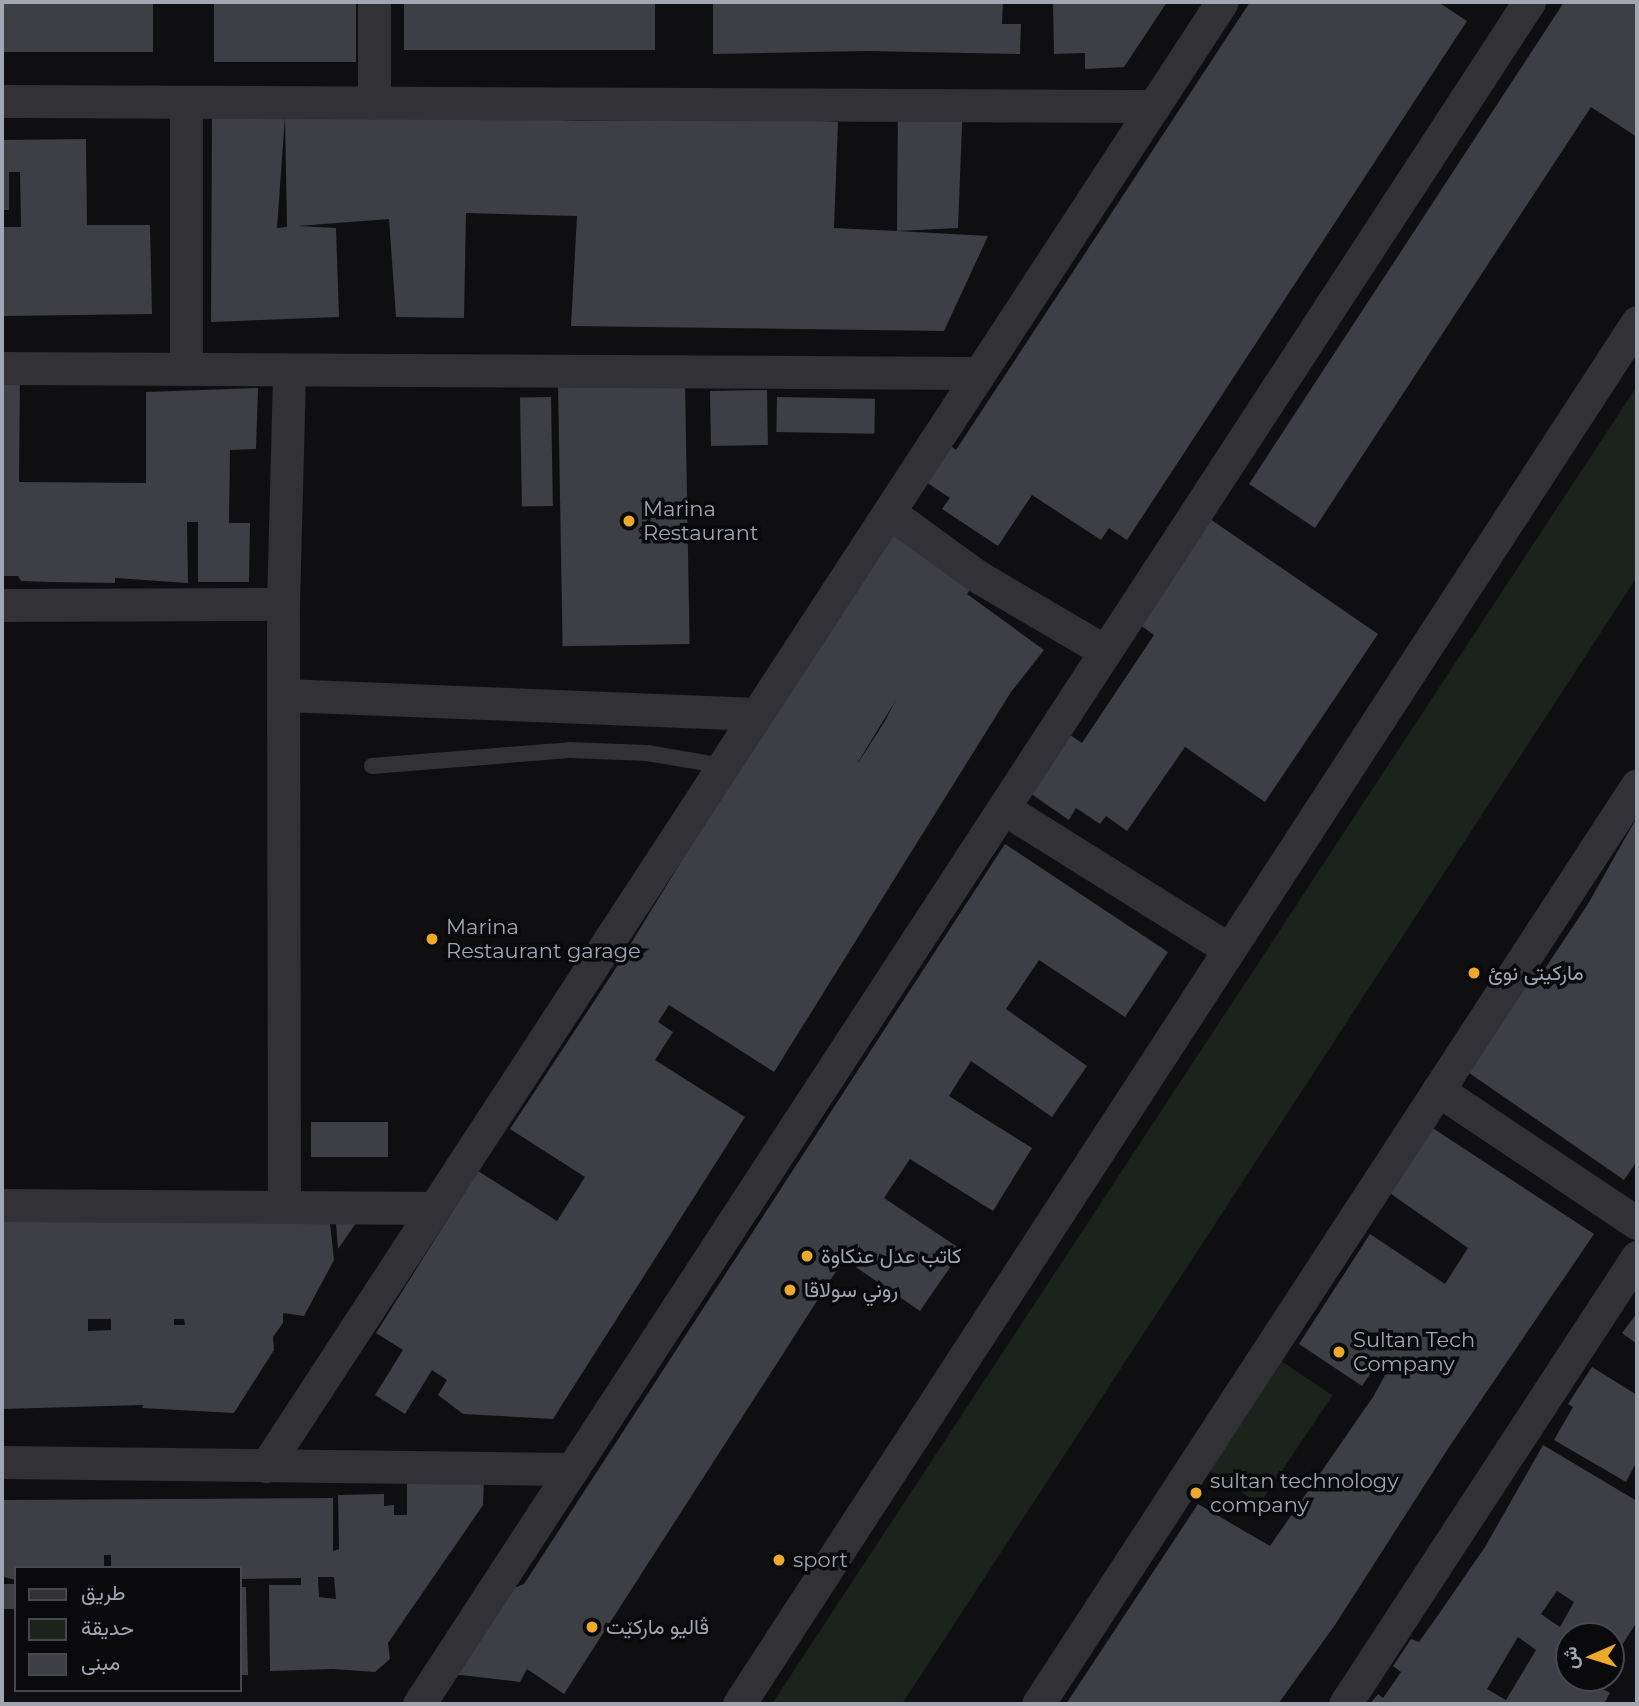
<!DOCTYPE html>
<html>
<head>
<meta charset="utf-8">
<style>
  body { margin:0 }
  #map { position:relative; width:1639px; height:1706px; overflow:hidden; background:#0f0f11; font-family:Montserrat,Vazirmatn,sans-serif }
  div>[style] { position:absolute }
  .green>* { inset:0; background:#1c231d; transform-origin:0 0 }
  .building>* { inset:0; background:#3e3f44; transform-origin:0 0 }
  .service>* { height:16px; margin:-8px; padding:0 8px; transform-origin:8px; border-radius:8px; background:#313136 }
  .minor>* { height:33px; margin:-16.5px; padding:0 16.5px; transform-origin:16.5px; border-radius:16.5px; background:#313136 }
  .dots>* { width:19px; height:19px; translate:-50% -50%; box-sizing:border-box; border:4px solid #0a0a0c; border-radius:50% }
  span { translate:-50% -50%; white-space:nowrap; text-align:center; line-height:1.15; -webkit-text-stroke:7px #0a0a0c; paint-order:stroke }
  .poi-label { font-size:21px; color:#a1a6b1 }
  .left { translate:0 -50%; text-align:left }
  .frame { position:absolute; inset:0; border:4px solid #a1a6b1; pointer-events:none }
  .legend { position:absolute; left:14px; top:1566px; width:228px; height:126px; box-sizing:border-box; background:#0a0a0c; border:2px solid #46484e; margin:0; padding:9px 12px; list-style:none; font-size:21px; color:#a1a6b1 }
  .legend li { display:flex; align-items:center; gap:14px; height:35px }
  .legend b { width:35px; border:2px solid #46484e }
  .north { position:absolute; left:1555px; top:1622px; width:70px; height:70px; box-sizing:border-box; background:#0a0a0c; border:2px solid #46484e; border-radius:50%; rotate:267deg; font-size:19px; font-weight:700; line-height:28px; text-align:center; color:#a1a6b1 }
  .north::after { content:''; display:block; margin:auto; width:24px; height:32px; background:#eda92c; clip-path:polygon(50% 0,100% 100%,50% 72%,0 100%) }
</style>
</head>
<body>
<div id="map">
  <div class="green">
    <i style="clip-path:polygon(1637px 386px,1637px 577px,902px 1704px,772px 1704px)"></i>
    <i style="left:1262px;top:1348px;width:85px;height:131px;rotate:34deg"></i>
  </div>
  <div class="building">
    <i style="left:2px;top:2px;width:151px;height:50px"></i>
    <i style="left:214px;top:2px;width:142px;height:60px"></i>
    <i style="left:404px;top:2px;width:251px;height:48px"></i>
    <i style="clip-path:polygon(713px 2px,1003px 2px,1002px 24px,1021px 24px,1020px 54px,867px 51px,713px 54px)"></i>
    <i style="clip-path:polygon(1053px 2px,1167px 2px,1124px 67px,1085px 69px,1085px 53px,1054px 54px)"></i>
    <i style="clip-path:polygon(1250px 2px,1438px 2px,1467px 21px,1127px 540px,1109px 528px,1101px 540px,1032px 495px,998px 546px,942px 509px,950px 498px,923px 480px,947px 443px,956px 450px)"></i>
    <i style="clip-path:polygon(1564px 2px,1637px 2px,1637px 137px,1591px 107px,1315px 528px,1249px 484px)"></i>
    <i style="clip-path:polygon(evenodd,898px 94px,963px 100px,958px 228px,897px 231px,988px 236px,944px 331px,571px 326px,577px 216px,466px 213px,464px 318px,396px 317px,389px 219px,298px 226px,336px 228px,339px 317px,211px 322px,212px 113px,461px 116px,581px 121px,773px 118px,838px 122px,834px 228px,897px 231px,898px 94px,285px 116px,287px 227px,277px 228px,285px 116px)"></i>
    <i style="clip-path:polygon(86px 139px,87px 225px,150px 225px,152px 314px,2px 316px,2px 227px,21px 227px,20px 172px,9px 172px,9px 210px,2px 210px,2px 140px)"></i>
    <i style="clip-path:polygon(2px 370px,20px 370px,19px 482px,146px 483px,146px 392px,258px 388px,256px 449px,230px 450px,229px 523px,250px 523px,249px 582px,198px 582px,198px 522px,187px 522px,188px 583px,115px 578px,115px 583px,50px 582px,21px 581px,18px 576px,2px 576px)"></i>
    <i style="left:685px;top:381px;width:263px;height:127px;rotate:89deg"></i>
    <i style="left:767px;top:390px;width:55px;height:57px;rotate:89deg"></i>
    <i style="left:551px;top:397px;width:109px;height:31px;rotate:89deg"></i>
    <i style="left:777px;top:397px;width:98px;height:35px;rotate:1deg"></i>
    <i style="clip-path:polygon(1210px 519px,1378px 634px,1265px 802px,1185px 747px,1127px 831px,1106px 816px,1100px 824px,1076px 808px,1069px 820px,1027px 791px,1066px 732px,1082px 743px,1154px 635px,1139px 624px)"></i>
    <i style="clip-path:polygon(evenodd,888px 524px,975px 583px,967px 594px,1044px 650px,1011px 692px,774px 1072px,669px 1005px,658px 1022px,673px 1032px,655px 1060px,745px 1117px,553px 1419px,463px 1414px,438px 1395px,447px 1380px,432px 1370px,405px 1414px,375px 1395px,403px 1350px,376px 1333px,478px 1171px,557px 1221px,585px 1177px,510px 1129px,614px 971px,888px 524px,896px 700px,885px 721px,858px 763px,858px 762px,896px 700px)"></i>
    <i style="clip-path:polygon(1637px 817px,1637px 1161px,1624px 1180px,1462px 1068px,1532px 966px,1542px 973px,1588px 904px)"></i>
    <i style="clip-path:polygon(1005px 844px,1168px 952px,1125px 1017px,1039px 960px,1006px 1009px,1087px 1066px,1052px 1117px,971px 1061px,949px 1096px,1032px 1148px,993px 1211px,910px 1159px,884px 1198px,962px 1250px,920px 1311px,844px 1259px,564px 1694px,527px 1669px,520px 1682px,452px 1674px,509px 1590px,524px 1584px)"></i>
    <i style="left:311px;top:1122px;width:77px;height:35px"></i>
    <i style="clip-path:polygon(1428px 1125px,1594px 1234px,1449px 1447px,1335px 1625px,1278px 1704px,1066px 1704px,1198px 1504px,1270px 1546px,1373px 1397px,1389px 1368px,1379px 1361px,1362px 1386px,1299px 1344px,1370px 1234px,1445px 1284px,1468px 1248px,1387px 1191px)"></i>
    <i style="clip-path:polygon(335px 1210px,358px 1220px,338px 1249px)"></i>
    <i style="clip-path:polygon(evenodd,2px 1213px,329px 1214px,334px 1260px,304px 1316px,283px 1313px,283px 1323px,273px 1337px,274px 1350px,234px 1413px,142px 1408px,143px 1405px,2px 1409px,2px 1213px,88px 1319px,111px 1319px,111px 1330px,88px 1331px,88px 1319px,2px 1213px,174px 1319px,184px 1319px,185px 1325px,174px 1325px,174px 1319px)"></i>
    <i style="clip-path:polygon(1637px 1313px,1637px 1344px,1622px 1333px)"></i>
    <i style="clip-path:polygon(1592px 1367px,1637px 1395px,1637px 1461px,1626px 1482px,1554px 1440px,1573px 1407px,1568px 1404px)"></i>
    <i style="clip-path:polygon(evenodd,1543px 1445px,1637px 1501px,1637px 1622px,1611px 1662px,1611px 1636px,1569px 1636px,1569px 1678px,1600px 1678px,1596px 1685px,1610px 1693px,1604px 1704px,1370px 1704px,1378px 1694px,1383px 1698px,1401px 1672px,1393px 1666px,1411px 1639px,1419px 1642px,1434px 1621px,1485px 1547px,1543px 1445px,1557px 1591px,1574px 1602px,1560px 1627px,1541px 1614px,1557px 1591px,1543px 1445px,1518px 1637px,1536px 1650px,1506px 1700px,1487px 1689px,1518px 1637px)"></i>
    <i style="clip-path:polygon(evenodd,407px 1480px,484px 1480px,483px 1505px,388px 1643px,390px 1659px,375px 1672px,333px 1669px,270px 1671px,269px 1585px,301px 1585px,301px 1578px,240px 1579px,240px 1568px,111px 1568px,111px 1555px,104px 1555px,104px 1568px,16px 1568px,16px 1580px,4px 1577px,2px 1569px,2px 1500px,333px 1498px,333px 1551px,339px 1549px,338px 1495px,384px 1494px,384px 1506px,394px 1505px,394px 1515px,407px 1515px,407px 1480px,318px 1577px,334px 1577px,336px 1599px,319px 1597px,318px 1577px)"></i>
    <i style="left:2px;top:1584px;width:12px;height:25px"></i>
    <i style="clip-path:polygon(240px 1587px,246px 1587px,248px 1675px,240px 1675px)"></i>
  </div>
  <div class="service">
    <i style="left:372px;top:766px;width:198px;rotate:-4.6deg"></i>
    <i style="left:569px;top:750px;width:78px;rotate:2.2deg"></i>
    <i style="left:647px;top:753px;width:77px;rotate:9.7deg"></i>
  </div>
  <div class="minor">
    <i style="left:374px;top:2px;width:101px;rotate:90deg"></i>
    <i style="left:2px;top:101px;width:1152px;rotate:0.25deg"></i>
    <i style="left:186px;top:102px;width:267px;rotate:90deg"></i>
    <i style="left:2px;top:368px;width:975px;rotate:0.29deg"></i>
    <i style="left:889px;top:512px;width:109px;rotate:36deg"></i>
    <i style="left:977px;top:576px;width:148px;rotate:30.4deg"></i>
    <i style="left:2px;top:605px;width:281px;rotate:-0.2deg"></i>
    <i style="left:284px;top:695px;width:473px;rotate:2.3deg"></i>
    <i style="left:1003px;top:808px;width:266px;rotate:32deg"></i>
    <i style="left:1438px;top:1090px;width:239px;rotate:33.8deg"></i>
    <i style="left:2px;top:1205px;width:432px;rotate:0.4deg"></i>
    <i style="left:284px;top:1207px;width:603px;rotate:-90.1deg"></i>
    <i style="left:283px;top:604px;width:234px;rotate:-88.5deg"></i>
    <i style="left:2px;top:1462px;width:570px;rotate:0.7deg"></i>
    <i style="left:266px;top:1466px;width:1748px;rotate:-56.86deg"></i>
    <i style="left:419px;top:1704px;width:2032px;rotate:-56.89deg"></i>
    <i style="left:739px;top:1704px;width:1648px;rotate:-56.98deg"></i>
    <i style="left:1038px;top:1704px;width:1097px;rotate:-56.9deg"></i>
    <i style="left:1345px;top:1704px;width:534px;rotate:-56.85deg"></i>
  </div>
  <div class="dots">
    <i style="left:629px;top:521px;background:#eda92c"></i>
    <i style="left:432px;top:939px;background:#eda92c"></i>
    <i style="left:1474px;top:973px;background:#eda92c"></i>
    <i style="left:807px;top:1256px;background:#eda92c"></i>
    <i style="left:790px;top:1290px;background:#eda92c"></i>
    <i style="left:1339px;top:1352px;background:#eda92c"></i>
    <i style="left:1196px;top:1493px;background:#eda92c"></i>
    <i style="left:779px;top:1560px;background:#eda92c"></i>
    <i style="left:592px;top:1627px;background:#eda92c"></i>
  </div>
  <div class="poi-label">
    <span class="left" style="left:643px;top:521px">Marina<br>Restaurant</span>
    <span class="left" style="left:446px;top:939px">Marina<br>Restaurant garage</span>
    <span class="left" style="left:1488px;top:973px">مارکیتی نوئ</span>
    <span class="left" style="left:821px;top:1256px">كاتب عدل عنكاوة</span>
    <span class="left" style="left:804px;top:1290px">روني سولاقا</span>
    <span class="left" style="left:1353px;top:1352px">Sultan Tech<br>Company</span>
    <span class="left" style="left:1210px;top:1493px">sultan technology<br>company</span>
    <span class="left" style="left:793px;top:1560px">sport</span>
    <span class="left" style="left:606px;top:1627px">ڤالیو مارکێت</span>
  </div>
  <div class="frame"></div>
  <ul class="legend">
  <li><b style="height:9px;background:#313136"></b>طريق</li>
  <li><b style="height:19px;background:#1c231d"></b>حديقة</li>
  <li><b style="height:19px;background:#3e3f44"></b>مبنى</li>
  </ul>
  <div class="north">ش</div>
</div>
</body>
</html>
